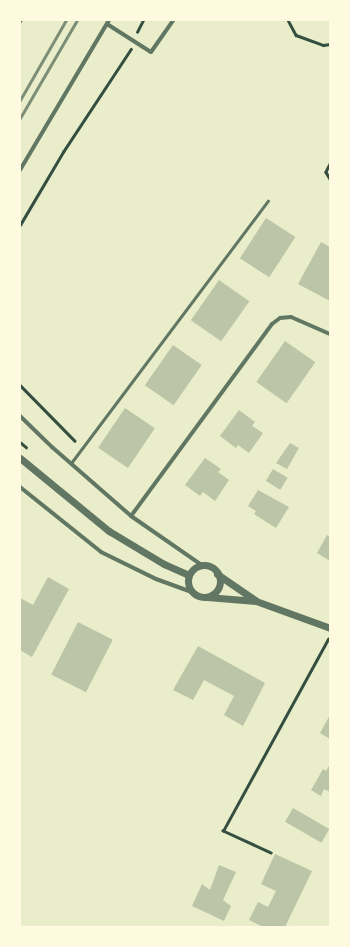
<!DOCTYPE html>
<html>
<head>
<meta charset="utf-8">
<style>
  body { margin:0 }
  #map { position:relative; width:350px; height:947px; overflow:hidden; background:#e9edc9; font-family:Mulish,sans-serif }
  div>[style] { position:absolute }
  .building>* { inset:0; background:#bcc5a7; transform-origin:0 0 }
  .path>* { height:2.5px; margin:-1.25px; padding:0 1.25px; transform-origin:1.25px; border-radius:1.25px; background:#344e41 }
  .service>* { height:3px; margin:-1.5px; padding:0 1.5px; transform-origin:1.5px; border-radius:1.5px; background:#617663 }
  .minor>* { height:4px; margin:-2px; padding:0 2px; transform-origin:2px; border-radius:2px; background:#617663 }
  .tertiary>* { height:7px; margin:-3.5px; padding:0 3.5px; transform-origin:3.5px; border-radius:3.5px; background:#617663 }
  .tertiary>.ring { margin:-3.5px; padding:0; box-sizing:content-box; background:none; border:7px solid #617663; border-radius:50% }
  .rail>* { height:3px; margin:-1.5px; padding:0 1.5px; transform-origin:1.5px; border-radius:1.5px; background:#7c8e77 }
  span { translate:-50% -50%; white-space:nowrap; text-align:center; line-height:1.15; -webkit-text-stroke:4px #fefae0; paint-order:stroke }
  .frame { position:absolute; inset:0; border:21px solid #fefae0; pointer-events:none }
</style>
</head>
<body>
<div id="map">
  <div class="building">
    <i style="left:266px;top:218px;width:35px;height:48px;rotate:33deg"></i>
    <i style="clip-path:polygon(321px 242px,330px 247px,330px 301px,298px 284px)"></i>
    <i style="left:219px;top:280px;width:37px;height:49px;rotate:35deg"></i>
    <i style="left:285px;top:341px;width:37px;height:50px;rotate:35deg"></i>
    <i style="left:173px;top:345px;width:35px;height:49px;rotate:35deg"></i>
    <i style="left:125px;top:408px;width:36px;height:48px;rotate:34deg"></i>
    <i style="clip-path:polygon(239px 410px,255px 422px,252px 426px,263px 433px,249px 453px,238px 445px,236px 448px,220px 436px)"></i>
    <i style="clip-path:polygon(290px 443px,299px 448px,287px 469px,276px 463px)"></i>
    <i style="clip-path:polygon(205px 458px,221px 469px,218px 472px,229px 480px,215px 501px,203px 492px,200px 496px,185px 485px)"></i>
    <i style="left:273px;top:469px;width:17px;height:14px;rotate:31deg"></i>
    <i style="clip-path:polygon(258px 490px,289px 507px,276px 528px,254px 514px,256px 511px,248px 506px)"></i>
    <i style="clip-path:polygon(327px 535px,330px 537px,330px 561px,317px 553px)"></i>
    <i style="clip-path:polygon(48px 577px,69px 589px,32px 657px,20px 650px,20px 598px,33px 605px)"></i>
    <i style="left:78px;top:622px;width:39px;height:59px;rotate:27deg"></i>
    <i style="clip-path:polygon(198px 646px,265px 683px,243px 726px,224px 715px,234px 696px,204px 680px,193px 700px,173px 690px)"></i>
    <i style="clip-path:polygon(330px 715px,330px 739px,320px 733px)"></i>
    <i style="clip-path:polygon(330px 764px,330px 792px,324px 789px,321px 796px,311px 790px,323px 769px,326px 771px)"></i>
    <i style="left:293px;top:808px;width:42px;height:16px;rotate:30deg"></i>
    <i style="clip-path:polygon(275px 854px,312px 871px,285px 927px,263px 927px,249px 920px,258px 902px,268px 907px,276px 891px,261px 884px)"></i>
    <i style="clip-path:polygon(219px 865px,236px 872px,223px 900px,231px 906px,224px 921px,192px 906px,202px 884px,210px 890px)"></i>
  </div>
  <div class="path">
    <i style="left:288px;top:20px;width:17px;rotate:62deg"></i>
    <i style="left:296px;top:35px;width:29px;rotate:20deg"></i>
    <i style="left:323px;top:45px;width:7px;rotate:-8deg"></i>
    <i style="left:137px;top:32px;width:13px;rotate:-63deg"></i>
    <i style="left:330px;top:164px;width:9px;rotate:117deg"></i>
    <i style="left:326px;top:172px;width:8px;rotate:60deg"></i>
    <i style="left:20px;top:225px;width:85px;rotate:-59.5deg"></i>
    <i style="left:63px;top:152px;width:123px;rotate:-56.6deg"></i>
    <i style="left:20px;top:385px;width:78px;rotate:45.5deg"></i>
    <i style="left:20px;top:442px;width:8px;rotate:40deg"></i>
    <i style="left:271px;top:853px;width:53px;rotate:-155.4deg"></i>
    <i style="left:223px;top:831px;width:219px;rotate:-61.3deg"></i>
  </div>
  <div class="service">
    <i style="left:20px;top:21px;width:1px;rotate:-45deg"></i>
    <i style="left:71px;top:463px;width:328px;rotate:-53.1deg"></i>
  </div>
  <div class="minor">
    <i style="left:107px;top:24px;width:52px;rotate:32.5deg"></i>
    <i style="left:151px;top:52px;width:39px;rotate:-55deg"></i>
    <i style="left:20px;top:170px;width:174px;rotate:-59.3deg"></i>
    <i style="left:20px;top:416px;width:45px;rotate:44.1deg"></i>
    <i style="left:52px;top:447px;width:105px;rotate:41.1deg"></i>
    <i style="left:131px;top:516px;width:88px;rotate:34.8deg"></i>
    <i style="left:20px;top:487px;width:104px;rotate:38.7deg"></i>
    <i style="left:101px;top:552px;width:61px;rotate:26.1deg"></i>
    <i style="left:156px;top:579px;width:38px;rotate:20deg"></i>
    <i style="left:131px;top:516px;width:238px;rotate:-53.7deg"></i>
    <i style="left:272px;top:324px;width:10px;rotate:-37deg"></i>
    <i style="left:280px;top:318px;width:11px;rotate:-5deg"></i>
    <i style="left:291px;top:317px;width:43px;rotate:23.6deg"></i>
  </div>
  <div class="tertiary">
    <i style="left:20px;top:458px;width:115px;rotate:39.4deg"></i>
    <i style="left:109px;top:531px;width:64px;rotate:31deg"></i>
    <i style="left:164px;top:564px;width:27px;rotate:24deg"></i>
    <i class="ring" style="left:188px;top:565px;width:25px;height:25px"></i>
    <i style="left:217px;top:574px;width:46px;rotate:34.4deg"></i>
    <i style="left:207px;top:597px;width:49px;rotate:4.7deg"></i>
    <i style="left:256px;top:601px;width:79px;rotate:20deg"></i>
  </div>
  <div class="rail">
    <i style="left:20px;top:100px;width:92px;rotate:-60.1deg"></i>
    <i style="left:20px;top:118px;width:113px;rotate:-59.8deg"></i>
  </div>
  <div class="frame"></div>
</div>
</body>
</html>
